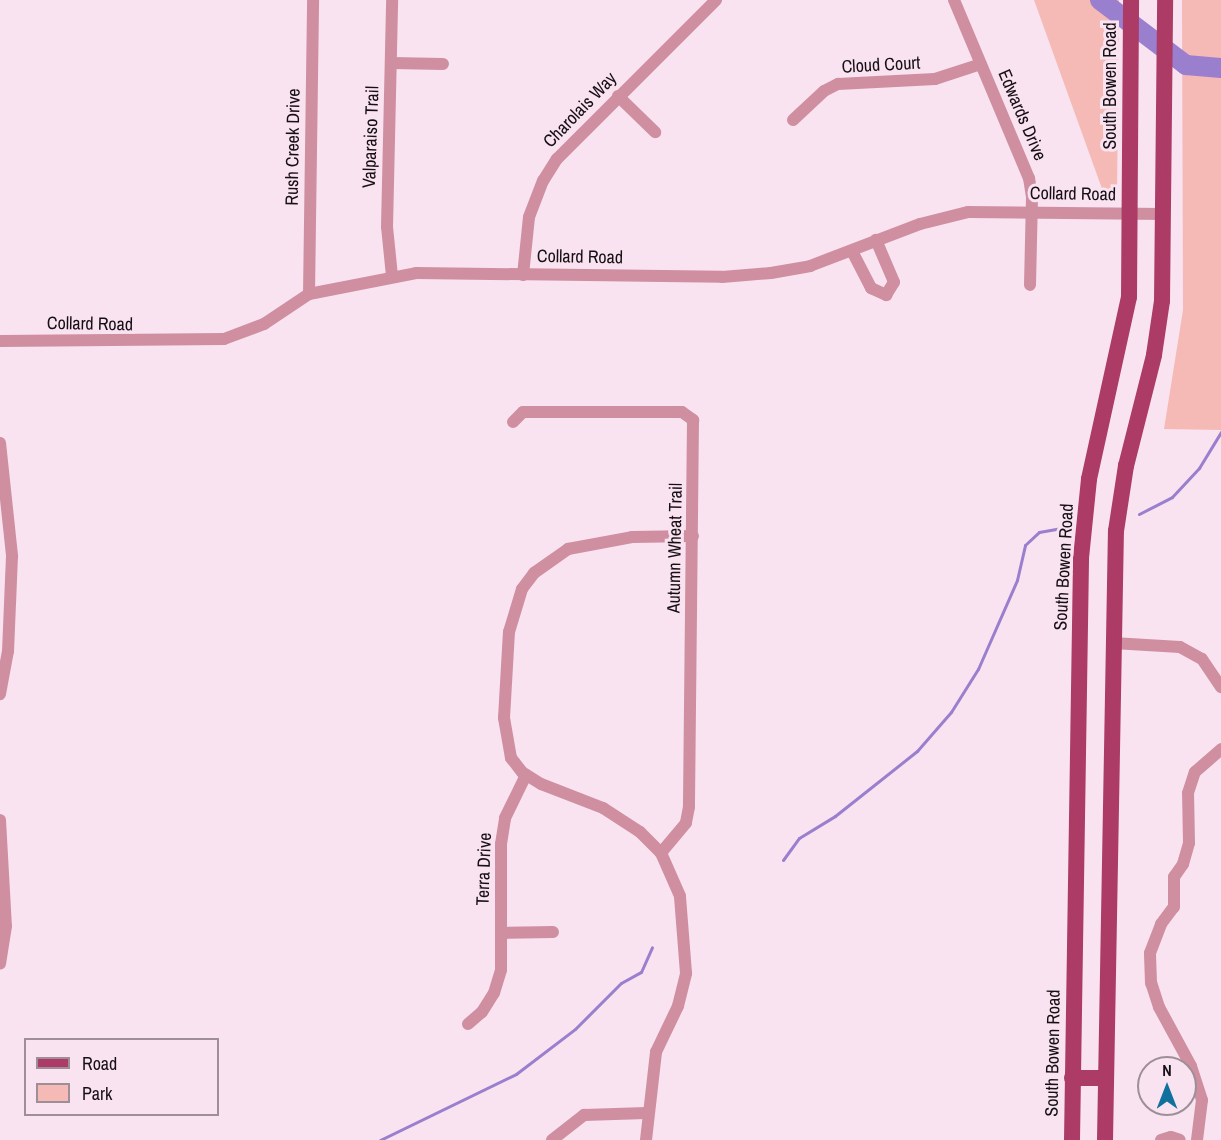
<!DOCTYPE html>
<html>
<head>
<meta charset="utf-8">
<style>
  body { margin:0 }
  #map { position:relative; width:1221px; height:1140px; overflow:hidden; background:#f9e3f0; font-family:"Archivo Narrow",sans-serif }
  div>[style] { position:absolute }
  .green>* { inset:0; background:#f5b9b6 }
  .stream>* { height:3px; margin:-1.5px; padding:0 1.5px; transform-origin:1.5px; border-radius:1.5px; background:#9a7fce }
  .river>* { height:20px; margin:-10px; padding:0 10px; transform-origin:10px; border-radius:10px; background:#9a7fce }
  .minor>* { height:12px; margin:-6px; padding:0 6px; transform-origin:6px; border-radius:6px; background:#cf8fa1 }
  .major>* { height:16px; margin:-8px; padding:0 8px; transform-origin:8px; border-radius:8px; background:#ac3b66 }
  span { translate:-50% -50%; white-space:nowrap; text-align:center; line-height:1.15; -webkit-text-stroke:6px #f9e3f0; paint-order:stroke }
  .street-label { font-size:18px; color:#160f14 }
  .legend { position:absolute; left:24px; top:1038px; width:195px; height:78px; box-sizing:border-box; background:#f9e3f0; border:2px solid #9e8e98; margin:0; padding:8px 10px; list-style:none; font-size:18px; color:#160f14 }
  .legend li { display:flex; align-items:center; gap:12px; height:30px }
  .legend b { width:30px; border:2px solid #9e8e98 }
  .north { position:absolute; left:1137px; top:1056px; width:60px; height:60px; box-sizing:border-box; background:#f9e3f0; border:2px solid #9e8e98; border-radius:50%; rotate:0deg; font-size:16px; font-weight:700; line-height:24px; text-align:center; color:#160f14 }
  .north::after { content:''; display:block; margin:auto; width:21px; height:27px; background:#10709e; clip-path:polygon(50% 0,100% 100%,50% 72%,0 100%) }
</style>
</head>
<body>
<div id="map">
  <div class="green">
    <i style="clip-path:polygon(1034px 0,1119px 0,1117px 194px,1105px 197px)"></i>
    <i style="clip-path:polygon(1182px 0,1221px 0,1221px 430px,1164px 429px,1183px 310px)"></i>
  </div>
  <div class="stream">
    <i style="left:1139px;top:514px;width:37px;rotate:-27deg"></i>
    <i style="left:1172px;top:497px;width:40px;rotate:-47deg"></i>
    <i style="left:1199px;top:468px;width:42px;rotate:-58.6deg"></i>
    <i style="left:783px;top:860px;width:27px;rotate:-54deg"></i>
    <i style="left:799px;top:838px;width:42px;rotate:-31.4deg"></i>
    <i style="left:835px;top:816px;width:105px;rotate:-38.4deg"></i>
    <i style="left:917px;top:751px;width:52px;rotate:-48.9deg"></i>
    <i style="left:951px;top:712px;width:51px;rotate:-57.9deg"></i>
    <i style="left:978px;top:669px;width:97px;rotate:-66.3deg"></i>
    <i style="left:1017px;top:580px;width:36px;rotate:-77deg"></i>
    <i style="left:1025px;top:545px;width:19px;rotate:-43deg"></i>
    <i style="left:1039px;top:532px;width:23px;rotate:-10deg"></i>
    <i style="left:380px;top:1140px;width:151px;rotate:-25.9deg"></i>
    <i style="left:516px;top:1074px;width:74px;rotate:-37.3deg"></i>
    <i style="left:575px;top:1029px;width:65px;rotate:-45deg"></i>
    <i style="left:621px;top:983px;width:23px;rotate:-29deg"></i>
    <i style="left:641px;top:972px;width:27px;rotate:-66deg"></i>
  </div>
  <div class="river">
    <i style="left:1100px;top:0;width:108px;rotate:37.1deg"></i>
    <i style="left:1186px;top:65px;width:35px;rotate:5deg"></i>
  </div>
  <div class="minor">
    <i style="left:954px;top:0;width:193px;rotate:67.2deg"></i>
    <i style="left:1029px;top:178px;width:19px;rotate:81deg"></i>
    <i style="left:1032px;top:197px;width:88px;rotate:91.3deg"></i>
    <i style="left:392px;top:63px;width:51px;rotate:1.1deg"></i>
    <i style="left:618px;top:96px;width:52px;rotate:44.2deg"></i>
    <i style="left:793px;top:120px;width:42px;rotate:-43.1deg"></i>
    <i style="left:824px;top:91px;width:16px;rotate:-27deg"></i>
    <i style="left:838px;top:84px;width:97px;rotate:-3deg"></i>
    <i style="left:935px;top:79px;width:48px;rotate:-18.1deg"></i>
    <i style="left:852px;top:251px;width:42px;rotate:62.8deg"></i>
    <i style="left:871px;top:288px;width:17px;rotate:25deg"></i>
    <i style="left:886px;top:295px;width:15px;rotate:-58deg"></i>
    <i style="left:894px;top:282px;width:46px;rotate:-113.2deg"></i>
    <i style="left:523px;top:275px;width:58px;rotate:-84.1deg"></i>
    <i style="left:529px;top:217px;width:39px;rotate:-69deg"></i>
    <i style="left:543px;top:181px;width:26px;rotate:-58deg"></i>
    <i style="left:557px;top:159px;width:225px;rotate:-45deg"></i>
    <i style="left:392px;top:276px;width:49px;rotate:-95.8deg"></i>
    <i style="left:387px;top:227px;width:227px;rotate:-88.7deg"></i>
    <i style="left:309px;top:294px;width:294px;rotate:-89.2deg"></i>
    <i style="left:0;top:341px;width:224px;rotate:-0.5deg"></i>
    <i style="left:224px;top:339px;width:43px;rotate:-20.6deg"></i>
    <i style="left:264px;top:324px;width:54px;rotate:-33.7deg"></i>
    <i style="left:309px;top:294px;width:109px;rotate:-11.1deg"></i>
    <i style="left:416px;top:273px;width:306px;rotate:0.7deg"></i>
    <i style="left:722px;top:277px;width:49px;rotate:-4.7deg"></i>
    <i style="left:771px;top:273px;width:40px;rotate:-10deg"></i>
    <i style="left:810px;top:266px;width:118px;rotate:-20.9deg"></i>
    <i style="left:920px;top:224px;width:49px;rotate:-14deg"></i>
    <i style="left:968px;top:212px;width:195px;rotate:0.6deg"></i>
    <i style="left:513px;top:422px;width:14px;rotate:-45deg"></i>
    <i style="left:523px;top:412px;width:159px"></i>
    <i style="left:682px;top:412px;width:14px;rotate:36deg"></i>
    <i style="left:693px;top:420px;width:387px;rotate:90.6deg"></i>
    <i style="left:689px;top:807px;width:16px;rotate:101deg"></i>
    <i style="left:686px;top:823px;width:39px;rotate:130deg"></i>
    <i style="left:0;top:443px;width:114px;rotate:83.9deg"></i>
    <i style="left:12px;top:556px;width:95px;rotate:92.4deg"></i>
    <i style="left:8px;top:651px;width:44px;rotate:100.5deg"></i>
    <i style="left:1113px;top:643px;width:67px;rotate:3.4deg"></i>
    <i style="left:1180px;top:647px;width:25px;rotate:29deg"></i>
    <i style="left:1202px;top:659px;width:34px;rotate:56deg"></i>
    <i style="left:0;top:820px;width:106px;rotate:86.8deg"></i>
    <i style="left:6px;top:926px;width:38px;rotate:99deg"></i>
    <i style="left:501px;top:933px;width:52px;rotate:-1.1deg"></i>
    <i style="left:468px;top:1024px;width:18px;rotate:-41deg"></i>
    <i style="left:482px;top:1012px;width:22px;rotate:-58deg"></i>
    <i style="left:494px;top:993px;width:24px;rotate:-73deg"></i>
    <i style="left:501px;top:970px;width:126px;rotate:-90deg"></i>
    <i style="left:501px;top:844px;width:26px;rotate:-81deg"></i>
    <i style="left:505px;top:818px;width:48px;rotate:-64deg"></i>
    <i style="left:552px;top:1140px;width:41px;rotate:-38deg"></i>
    <i style="left:584px;top:1115px;width:62px;rotate:-1.8deg"></i>
    <i style="left:646px;top:1140px;width:89px;rotate:-83.5deg"></i>
    <i style="left:656px;top:1052px;width:51px;rotate:-64.4deg"></i>
    <i style="left:678px;top:1006px;width:34px;rotate:-76deg"></i>
    <i style="left:686px;top:973px;width:77px;rotate:-94.5deg"></i>
    <i style="left:680px;top:896px;width:47px;rotate:-113.8deg"></i>
    <i style="left:661px;top:853px;width:30px;rotate:-135deg"></i>
    <i style="left:640px;top:832px;width:44px;rotate:-147deg"></i>
    <i style="left:603px;top:808px;width:66px;rotate:-158.8deg"></i>
    <i style="left:541px;top:784px;width:22px;rotate:-148deg"></i>
    <i style="left:522px;top:772px;width:18px;rotate:-128deg"></i>
    <i style="left:511px;top:758px;width:41px;rotate:-99.9deg"></i>
    <i style="left:504px;top:718px;width:86px;rotate:-86.7deg"></i>
    <i style="left:509px;top:632px;width:45px;rotate:-73.2deg"></i>
    <i style="left:522px;top:589px;width:20px;rotate:-53deg"></i>
    <i style="left:534px;top:573px;width:42px;rotate:-35.2deg"></i>
    <i style="left:568px;top:549px;width:65px;rotate:-10.6deg"></i>
    <i style="left:632px;top:537px;width:61px;rotate:-0.9deg"></i>
    <i style="left:1161px;top:1140px;width:10px;rotate:-17deg"></i>
    <i style="left:1171px;top:1137px;width:9px;rotate:18deg"></i>
    <i style="left:1197px;top:1140px;width:40px;rotate:-82.9deg"></i>
    <i style="left:1202px;top:1100px;width:36px;rotate:-108deg"></i>
    <i style="left:1191px;top:1066px;width:67px;rotate:-118.5deg"></i>
    <i style="left:1159px;top:1007px;width:25px;rotate:-108deg"></i>
    <i style="left:1151px;top:983px;width:30px;rotate:-92deg"></i>
    <i style="left:1150px;top:953px;width:31px;rotate:-69deg"></i>
    <i style="left:1161px;top:924px;width:21px;rotate:-53deg"></i>
    <i style="left:1174px;top:907px;width:30px;rotate:-90deg"></i>
    <i style="left:1174px;top:877px;width:16px;rotate:-55deg"></i>
    <i style="left:1183px;top:864px;width:22px;rotate:-74deg"></i>
    <i style="left:1189px;top:843px;width:50px;rotate:-91.1deg"></i>
    <i style="left:1188px;top:793px;width:22px;rotate:-72deg"></i>
    <i style="left:1195px;top:772px;width:35px;rotate:-41deg"></i>
  </div>
  <div class="major">
    <i style="left:1072px;top:1078px;width:33px"></i>
    <i style="left:1072px;top:1140px;width:582px;rotate:-89.11deg"></i>
    <i style="left:1081px;top:558px;width:79px;rotate:-84.2deg"></i>
    <i style="left:1089px;top:479px;width:186px;rotate:-77.6deg"></i>
    <i style="left:1129px;top:297px;width:297px;rotate:-89.6deg"></i>
    <i style="left:1105px;top:1140px;width:609px;rotate:-88.97deg"></i>
    <i style="left:1116px;top:531px;width:66px;rotate:-81.3deg"></i>
    <i style="left:1126px;top:466px;width:114px;rotate:-75.8deg"></i>
    <i style="left:1154px;top:355px;width:55px;rotate:-81.6deg"></i>
    <i style="left:1162px;top:301px;width:301px;rotate:-89.4deg"></i>
  </div>
  <div class="street-label">
    <span style="left:881px;top:65px;rotate:-3deg">Cloud Court</span>
    <span style="left:1110px;top:86px;rotate:-90deg">South Bowen Road</span>
    <span style="left:580px;top:110px;rotate:-46deg">Charolais Way</span>
    <span style="left:1022px;top:115px;rotate:67deg">Edwards Drive</span>
    <span style="left:371px;top:137px;rotate:-88deg">Valparaiso Trail</span>
    <span style="left:293px;top:147px;rotate:-89deg">Rush Creek Drive</span>
    <span style="left:1073px;top:194px;rotate:1deg">Collard Road</span>
    <span style="left:580px;top:257px;rotate:1deg">Collard Road</span>
    <span style="left:90px;top:324px;rotate:1deg">Collard Road</span>
    <span style="left:675px;top:548px;rotate:-89deg">Autumn Wheat Trail</span>
    <span style="left:1064px;top:567px;rotate:-87deg">South Bowen Road</span>
    <span style="left:484px;top:869px;rotate:-88deg">Terra Drive</span>
    <span style="left:1053px;top:1053px;rotate:-89deg">South Bowen Road</span>
  </div>
  <ul class="legend">
  <li><b style="height:8px;background:#ac3b66"></b>Road</li>
  <li><b style="height:16px;background:#f5b9b6"></b>Park</li>
  </ul>
  <div class="north">N</div>
</div>
</body>
</html>
